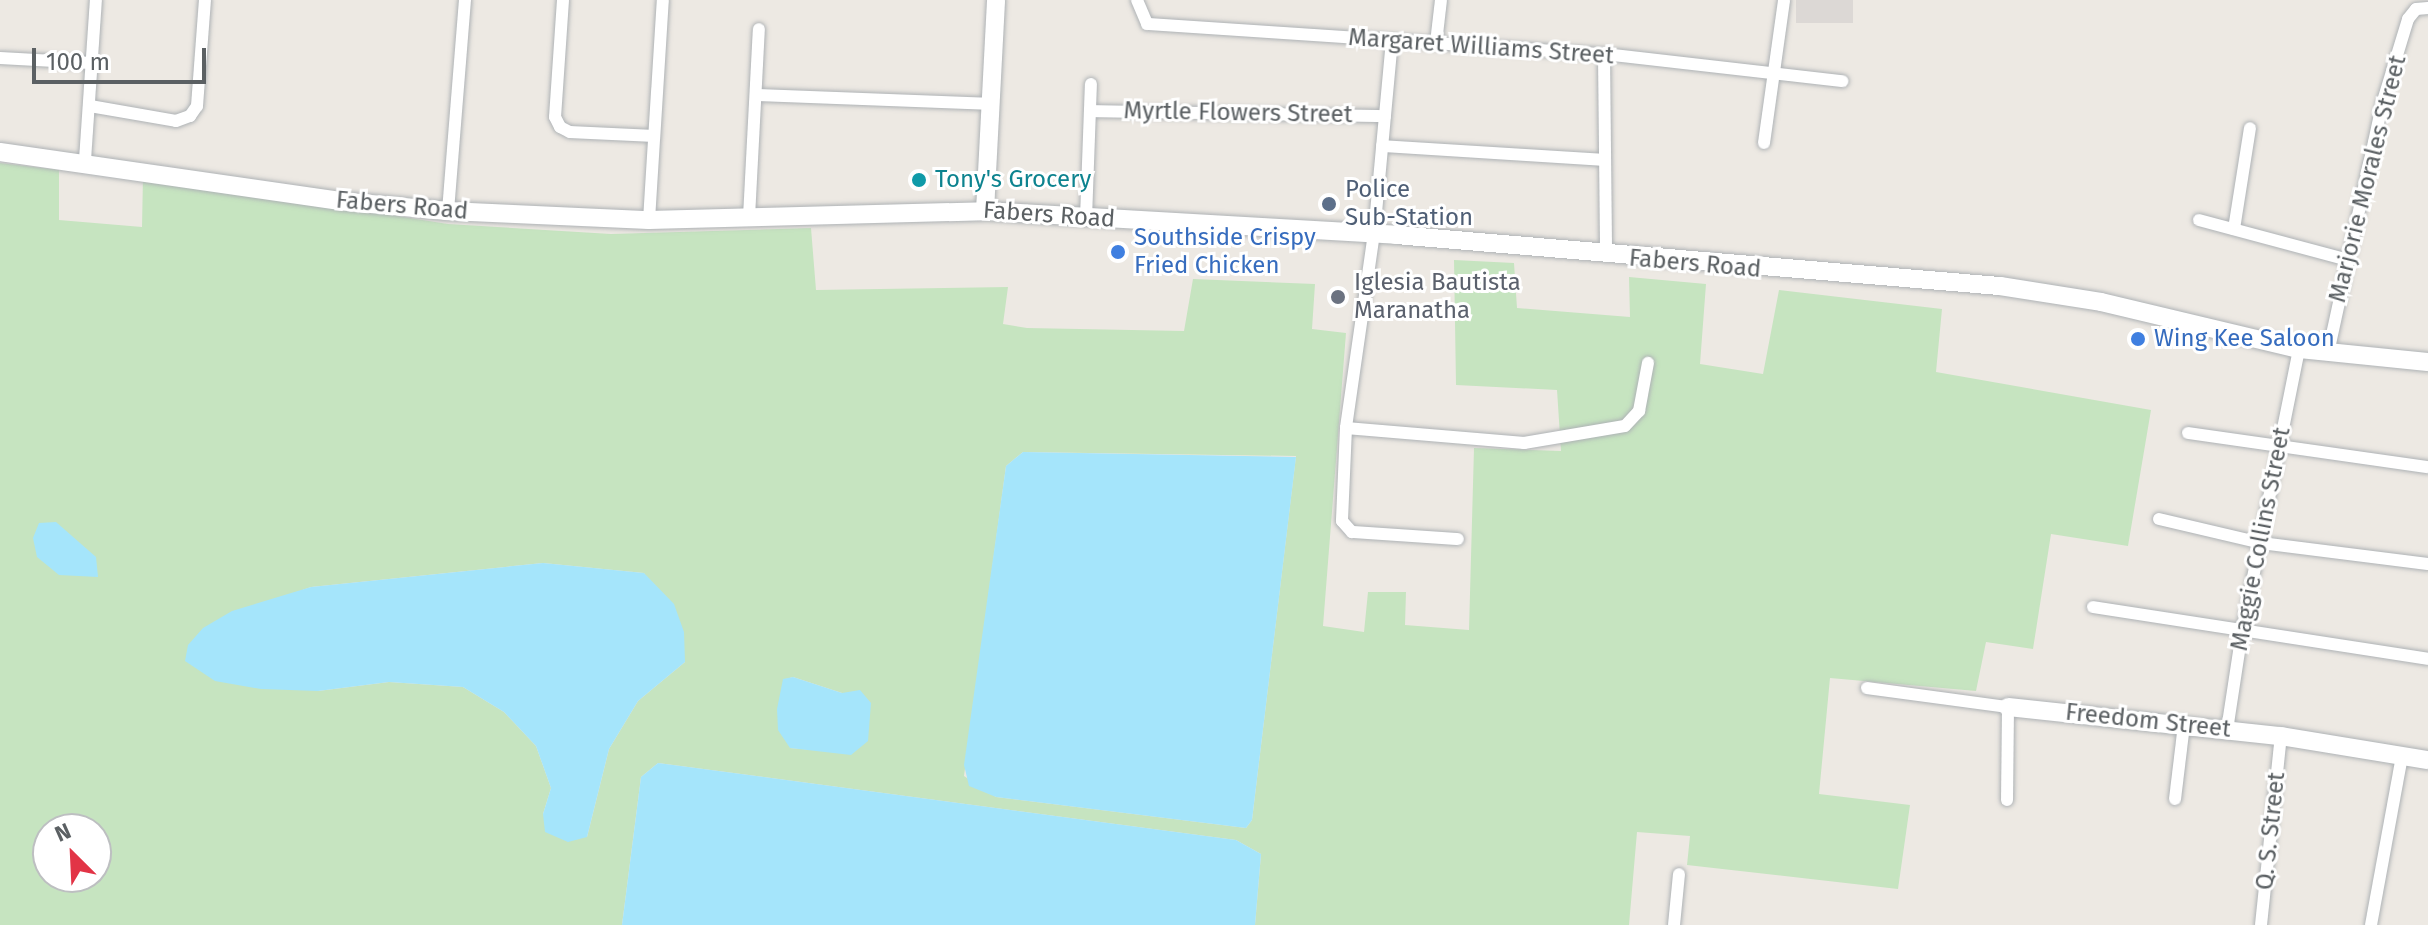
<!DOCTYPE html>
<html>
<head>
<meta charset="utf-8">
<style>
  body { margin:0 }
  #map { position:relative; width:2428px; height:925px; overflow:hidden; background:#ede9e3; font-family:"Fira Sans",sans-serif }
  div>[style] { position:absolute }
  .industrial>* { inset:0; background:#dcd8d5; transform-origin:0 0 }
  .green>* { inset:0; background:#c6e4c0 }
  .water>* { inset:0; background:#a5e5fb }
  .roads { filter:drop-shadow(0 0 2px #aeb2b5) drop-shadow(0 0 2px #aeb2b5) }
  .street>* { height:12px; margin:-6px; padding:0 6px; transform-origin:6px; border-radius:6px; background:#fff }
  .secondary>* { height:18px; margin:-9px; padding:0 9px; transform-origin:9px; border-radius:9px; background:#fff }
  .dots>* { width:22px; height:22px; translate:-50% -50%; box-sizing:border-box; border:4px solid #fff; border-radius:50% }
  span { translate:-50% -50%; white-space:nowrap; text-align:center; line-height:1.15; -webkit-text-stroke:6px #fff; paint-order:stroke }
  .street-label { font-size:24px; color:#5b6063 }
  .culture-label { font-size:24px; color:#0d838f }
  .left { translate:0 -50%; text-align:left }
  .service-label { font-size:24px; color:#4e5e75 }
  .shop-label { font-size:24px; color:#366cbe }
  .worship-label { font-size:24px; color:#5b616d }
  .north { position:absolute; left:32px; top:813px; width:80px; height:80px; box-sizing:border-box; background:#fff; border:2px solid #bdbfc1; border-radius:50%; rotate:336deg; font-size:22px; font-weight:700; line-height:32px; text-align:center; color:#5b6063 }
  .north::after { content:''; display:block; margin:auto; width:28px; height:36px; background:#e23446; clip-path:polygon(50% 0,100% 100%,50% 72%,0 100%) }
  .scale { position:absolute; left:32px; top:48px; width:174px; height:36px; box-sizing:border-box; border:4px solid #5b6063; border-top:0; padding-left:10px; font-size:24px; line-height:28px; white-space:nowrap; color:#5b6063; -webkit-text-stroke:6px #fff; paint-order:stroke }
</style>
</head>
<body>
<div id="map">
  <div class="industrial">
    <i style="left:1796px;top:0;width:57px;height:23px"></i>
  </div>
  <div class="green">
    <i style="clip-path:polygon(evenodd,0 163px,59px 170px,59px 220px,142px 227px,143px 176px,448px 224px,611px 234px,811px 228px,816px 290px,1008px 287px,1003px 324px,1027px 328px,1184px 331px,1193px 279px,1315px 284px,1312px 329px,1346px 333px,1323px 626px,1364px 632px,1368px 592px,1406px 592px,1405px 625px,1469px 630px,1474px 448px,1561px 451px,1557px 390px,1456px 385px,1454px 260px,1514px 263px,1517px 308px,1630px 317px,1629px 277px,1706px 284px,1700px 364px,1763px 374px,1779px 290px,1942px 309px,1936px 372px,2151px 410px,2128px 546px,2051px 534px,2033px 649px,1986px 642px,1976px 691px,1830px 678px,1819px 794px,1910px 805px,1898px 889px,1687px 865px,1690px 836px,1637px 832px,1629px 925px,1255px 925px,1261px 854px,1236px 840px,658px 763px,641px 777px,622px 925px,0 925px,0 163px,1023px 452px,1296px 456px,1252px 820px,1246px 828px,996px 797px,964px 776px,1006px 466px,1023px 452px,0 163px,543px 563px,644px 573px,685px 662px,638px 701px,609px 749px,587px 837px,543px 814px,551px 788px,536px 746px,504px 712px,463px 687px,389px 682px,318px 691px,274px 600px,311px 587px,543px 563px,0 163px,793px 677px,842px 693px,814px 750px,790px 748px,783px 680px,793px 677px,0 163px,48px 829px,96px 829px,96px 877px,48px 877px,48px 829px)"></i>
  </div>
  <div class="water">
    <i style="clip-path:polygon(1023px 452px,1296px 457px,1252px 820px,1246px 828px,996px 797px,969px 786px,964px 765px,1006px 466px)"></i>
    <i style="clip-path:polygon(56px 522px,96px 557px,98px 577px,59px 575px,37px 557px,33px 538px,39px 523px)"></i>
    <i style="clip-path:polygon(543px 563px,644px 573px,674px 604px,684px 632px,685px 662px,638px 701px,609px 749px,587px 837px,568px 842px,545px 832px,543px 814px,551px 788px,536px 746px,504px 712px,463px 687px,389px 682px,318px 691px,261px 689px,215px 681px,185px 661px,188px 645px,203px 628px,232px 611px,311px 587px)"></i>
    <i style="clip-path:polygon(793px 677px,842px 693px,860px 690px,871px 703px,868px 741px,851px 755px,790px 748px,778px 730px,777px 709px,783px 679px)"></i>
    <i style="clip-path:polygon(658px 763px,1236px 840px,1261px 854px,1255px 925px,622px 925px,641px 777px)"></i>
  </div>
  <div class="roads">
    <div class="street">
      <i style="left:563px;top:0;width:117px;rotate:93.9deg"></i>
      <i style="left:555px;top:117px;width:11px;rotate:63deg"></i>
      <i style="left:560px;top:127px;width:11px;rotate:27deg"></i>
      <i style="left:570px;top:132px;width:84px;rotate:2.7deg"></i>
      <i style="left:1137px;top:0;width:26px;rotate:67deg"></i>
      <i style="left:1147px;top:24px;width:458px;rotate:3.8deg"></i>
      <i style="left:1604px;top:54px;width:240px;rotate:6.5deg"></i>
      <i style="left:1392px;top:40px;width:194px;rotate:95.3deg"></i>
      <i style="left:1374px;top:233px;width:197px;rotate:98.2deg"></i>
      <i style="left:1346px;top:428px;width:93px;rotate:92.5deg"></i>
      <i style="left:1342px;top:521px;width:15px;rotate:48deg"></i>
      <i style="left:1352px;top:532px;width:106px;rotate:3.8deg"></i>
      <i style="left:1436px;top:43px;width:43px;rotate:-83.4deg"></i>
      <i style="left:1604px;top:54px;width:201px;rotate:89.4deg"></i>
      <i style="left:0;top:58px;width:91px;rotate:3.1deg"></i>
      <i style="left:757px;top:95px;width:231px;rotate:2.2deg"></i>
      <i style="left:90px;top:106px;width:87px;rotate:9.9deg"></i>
      <i style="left:176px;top:121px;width:15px;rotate:-20deg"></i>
      <i style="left:190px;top:116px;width:12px;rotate:-55deg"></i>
      <i style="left:197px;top:106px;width:106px;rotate:-85.7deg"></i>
      <i style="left:1091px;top:111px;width:294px;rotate:1deg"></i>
      <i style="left:1764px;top:143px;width:144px;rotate:-82deg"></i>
      <i style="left:1382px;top:146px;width:222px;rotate:3.6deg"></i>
      <i style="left:85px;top:160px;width:160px;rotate:-86.1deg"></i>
      <i style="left:448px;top:211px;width:212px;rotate:-85.4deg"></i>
      <i style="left:749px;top:217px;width:188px;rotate:-87deg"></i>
      <i style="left:1086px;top:218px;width:134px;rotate:-87.9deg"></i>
      <i style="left:649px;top:220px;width:220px;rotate:-86.4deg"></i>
      <i style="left:2199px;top:220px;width:151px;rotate:15deg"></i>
      <i style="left:2234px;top:229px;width:102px;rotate:-81deg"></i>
      <i style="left:2328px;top:353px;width:258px;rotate:-77.7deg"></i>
      <i style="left:2383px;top:101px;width:86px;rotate:-73deg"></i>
      <i style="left:2408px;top:19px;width:13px;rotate:-51deg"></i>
      <i style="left:2416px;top:9px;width:12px;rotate:-5deg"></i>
      <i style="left:1346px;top:428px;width:179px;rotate:4.8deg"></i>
      <i style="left:1524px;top:443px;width:102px;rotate:-9.6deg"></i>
      <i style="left:1625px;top:426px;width:21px;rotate:-47deg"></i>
      <i style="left:1639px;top:411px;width:49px;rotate:-79.4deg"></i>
      <i style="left:2188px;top:433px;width:242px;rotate:8.1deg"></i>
      <i style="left:2159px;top:519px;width:105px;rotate:13.2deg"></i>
      <i style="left:2261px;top:543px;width:168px;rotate:7.2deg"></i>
      <i style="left:2093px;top:607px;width:339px;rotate:8.8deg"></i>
      <i style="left:1867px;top:688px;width:142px;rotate:7.7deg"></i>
      <i style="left:2008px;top:707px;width:93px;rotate:90.6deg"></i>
      <i style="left:2227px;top:730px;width:99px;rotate:-81.3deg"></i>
      <i style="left:2242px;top:632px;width:289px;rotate:-78.6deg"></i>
      <i style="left:2175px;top:799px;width:75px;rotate:-83.1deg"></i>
      <i style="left:1674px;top:925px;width:51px;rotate:-84.4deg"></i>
      <i style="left:2261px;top:925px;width:190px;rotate:-84deg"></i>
      <i style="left:2371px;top:925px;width:172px;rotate:-79.6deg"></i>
    </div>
    <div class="secondary">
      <i style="left:0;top:152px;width:342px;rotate:8.2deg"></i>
      <i style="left:338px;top:201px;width:110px;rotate:5.2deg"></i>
      <i style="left:448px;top:211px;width:201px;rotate:2.6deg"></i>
      <i style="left:649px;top:220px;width:336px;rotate:-1.5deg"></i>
      <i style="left:985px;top:211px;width:412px;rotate:3.3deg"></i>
      <i style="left:1396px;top:235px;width:606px;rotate:4.83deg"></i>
      <i style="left:2000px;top:286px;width:102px;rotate:9deg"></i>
      <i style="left:2101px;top:302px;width:204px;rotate:13.4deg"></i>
      <i style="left:2299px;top:349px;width:130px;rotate:5.8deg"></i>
      <i style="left:985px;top:211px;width:211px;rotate:-87deg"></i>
      <i style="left:2008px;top:707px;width:275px;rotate:6.1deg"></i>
      <i style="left:2281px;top:736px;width:149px;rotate:9.3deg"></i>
    </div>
  </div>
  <div class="dots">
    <i style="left:919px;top:180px;background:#0f9aa8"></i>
    <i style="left:1329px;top:204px;background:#5c6f8a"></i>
    <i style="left:1118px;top:252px;background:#3f7fe0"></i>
    <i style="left:1338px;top:297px;background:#6b7280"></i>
    <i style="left:2138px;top:339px;background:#3f7fe0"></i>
  </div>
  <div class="street-label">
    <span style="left:1481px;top:47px;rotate:4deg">Margaret Williams Street</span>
    <span style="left:1238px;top:113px;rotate:1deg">Myrtle Flowers Street</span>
    <span style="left:2368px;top:179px;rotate:-76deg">Marjorie Morales Street</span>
    <span style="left:402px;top:206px;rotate:5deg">Fabers Road</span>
    <span style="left:1049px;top:215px;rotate:4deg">Fabers Road</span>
    <span style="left:1695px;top:264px;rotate:5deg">Fabers Road</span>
    <span style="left:2261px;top:539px;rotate:-79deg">Maggie Collins Street</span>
    <span style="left:2148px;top:721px;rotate:6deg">Freedom Street</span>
    <span style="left:2271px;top:831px;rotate:-84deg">Q. S. Street</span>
  </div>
  <div class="culture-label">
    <span class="left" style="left:935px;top:180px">Tony's Grocery</span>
  </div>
  <div class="service-label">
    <span class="left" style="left:1345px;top:204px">Police<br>Sub-Station</span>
  </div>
  <div class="shop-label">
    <span class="left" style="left:1134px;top:252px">Southside Crispy<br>Fried Chicken</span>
    <span class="left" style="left:2154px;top:339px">Wing Kee Saloon</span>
  </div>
  <div class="worship-label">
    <span class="left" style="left:1354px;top:297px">Iglesia Bautista<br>Maranatha</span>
  </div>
  <div class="north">N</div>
  <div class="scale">100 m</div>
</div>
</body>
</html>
